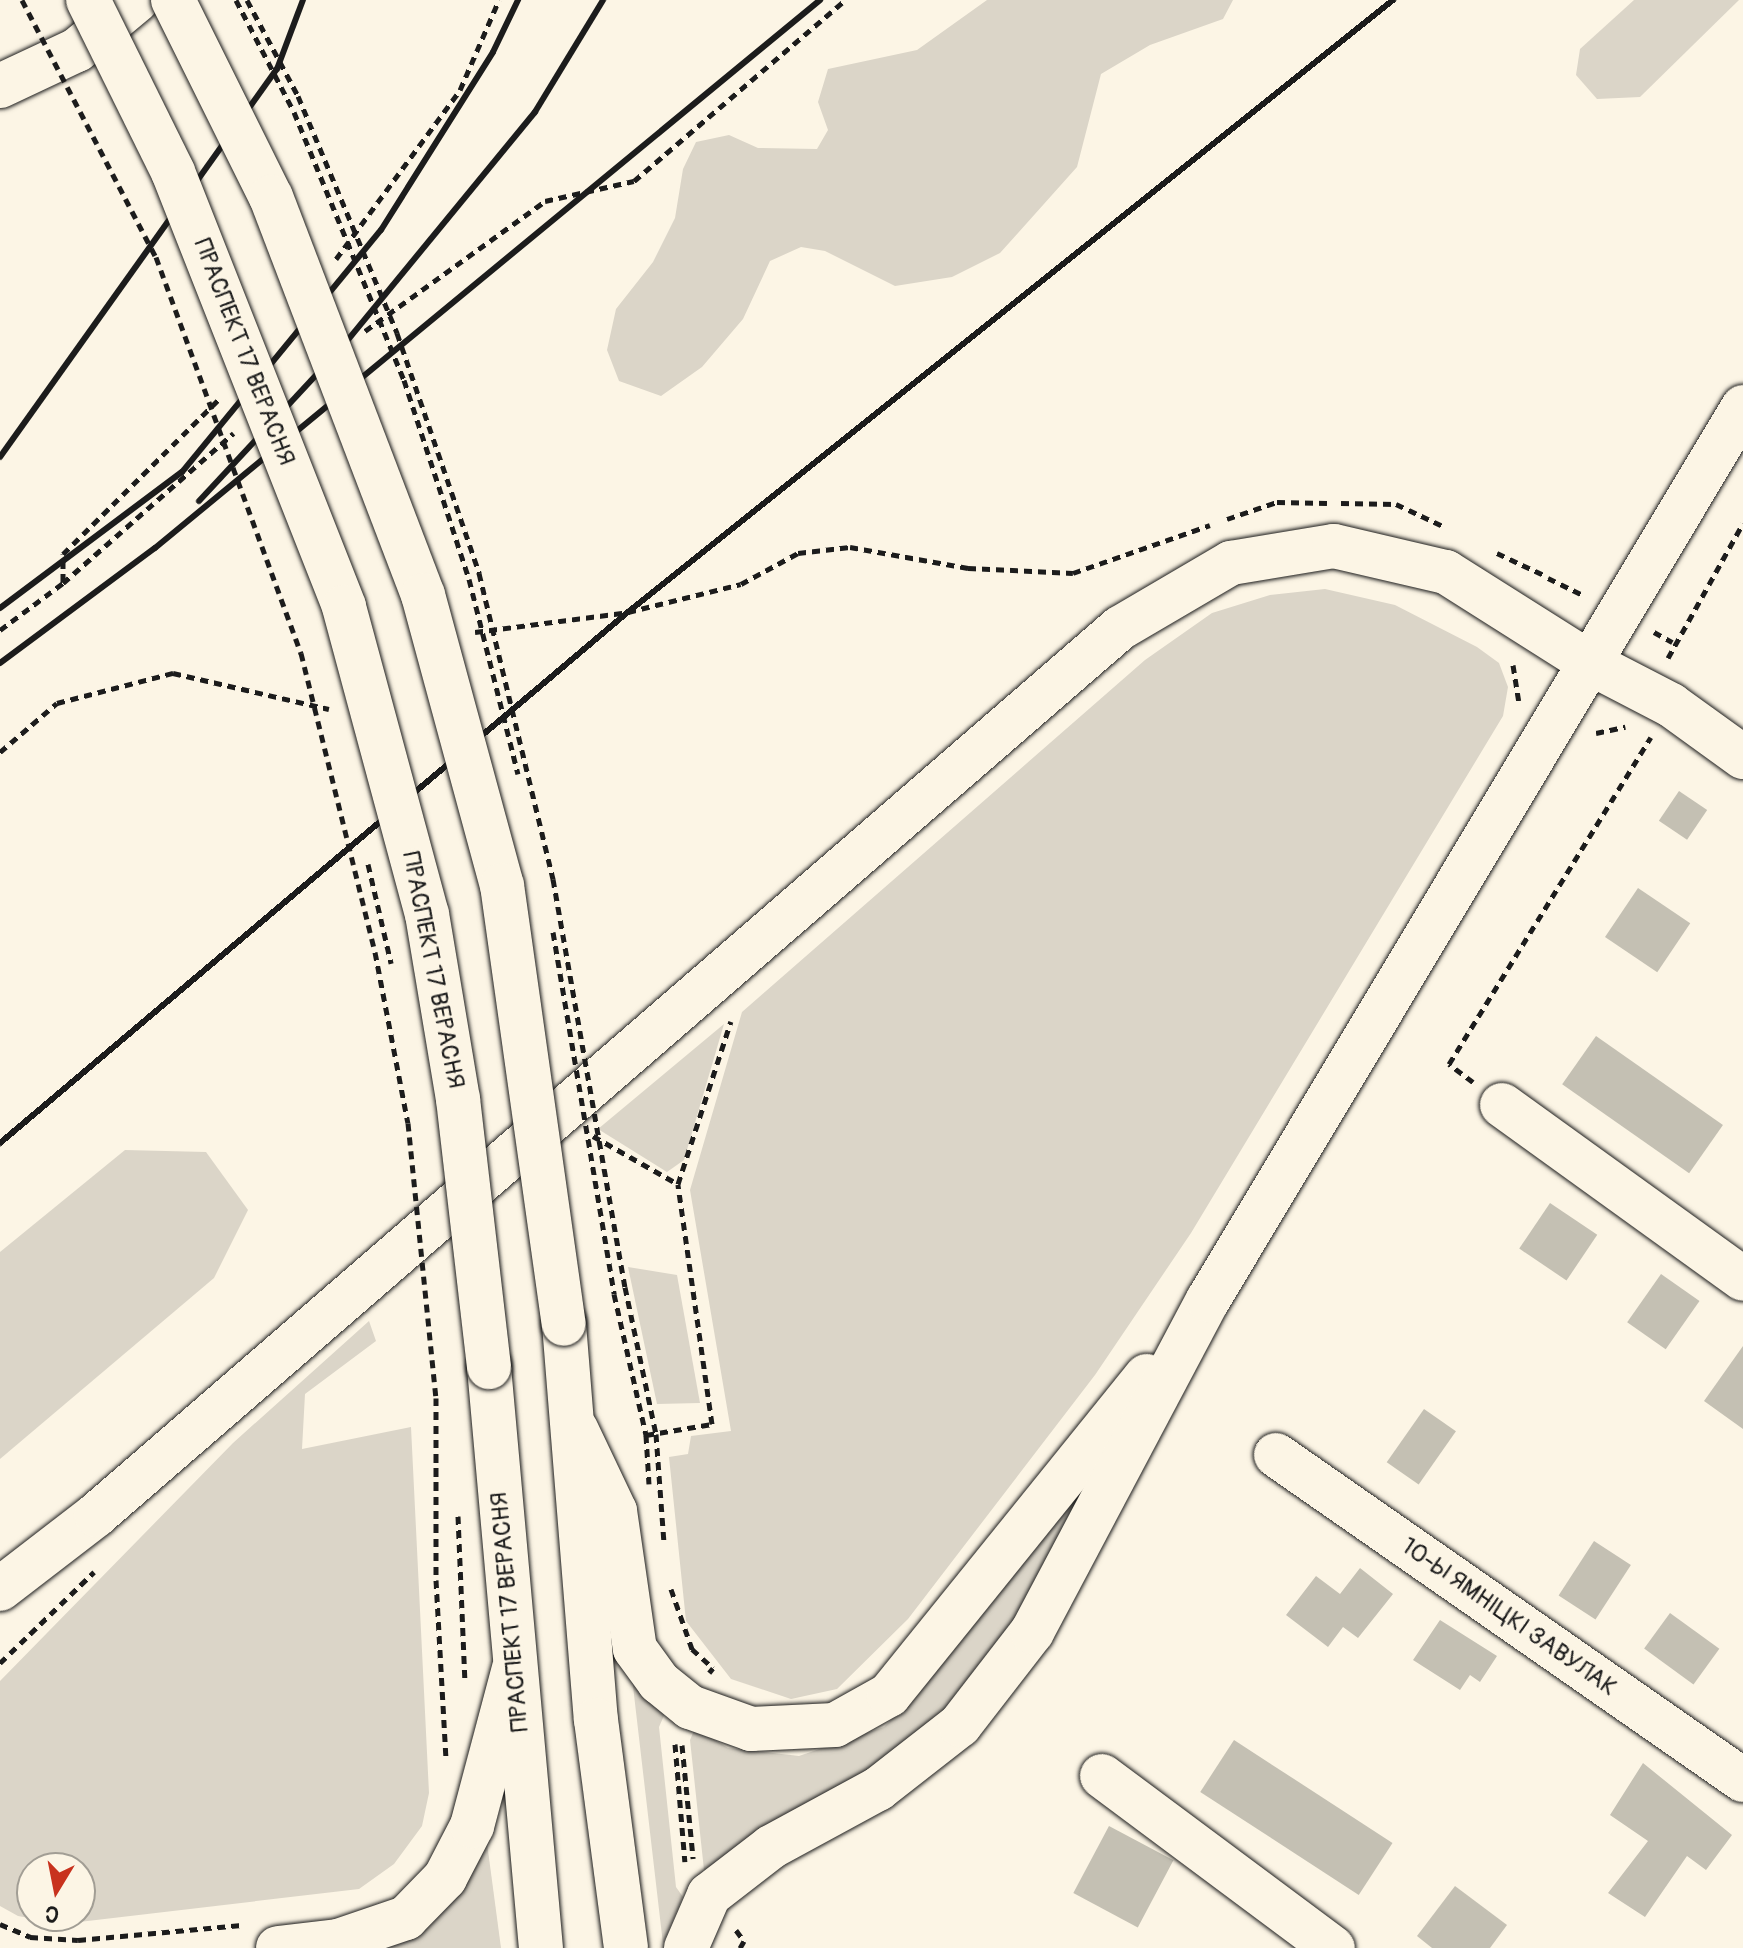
<!DOCTYPE html>
<html>
<head>
<meta charset="utf-8">
<style>
  body { margin:0 }
  #map { position:relative; width:1743px; height:1948px; overflow:hidden; background:#fcf5e5; font-family:Pangolin,sans-serif }
  div>[style] { position:absolute }
  .green>* { inset:0; background:#dbd5c8 }
  .building>* { inset:0; background:#c4c0b3; transform-origin:0 0 }
  .path>* { height:5px; margin-top:-2.5px; transform-origin:0; background:repeating-linear-gradient(90deg,#1c1c1c 0 8px,transparent 0 14px) }
  .roads { filter:drop-shadow(0 0 2px #1c1c1c) drop-shadow(0 0 2px #1c1c1c) }
  .minor>* { height:44px; margin:-22px; padding:0 22px; transform-origin:22px; border-radius:22px; background:#fcf5e5 }
  .secondary>* { height:44px; margin:-22px; padding:0 22px; transform-origin:22px; border-radius:22px; background:#fcf5e5 }
  .primary>* { height:44px; margin:-22px; padding:0 22px; transform-origin:22px; border-radius:22px; background:#fcf5e5 }
  .rail>* { height:6px; margin:-3px; padding:0 3px; transform-origin:3px; border-radius:3px; background:#1c1c1c }
  .path-bridge>* { height:5px; margin-top:-2.5px; transform-origin:0; background:repeating-linear-gradient(90deg,#1c1c1c 0 8px,transparent 0 14px) }
  .bridges { filter:drop-shadow(0 0 2px #1c1c1c) drop-shadow(0 0 2px #1c1c1c) }
  .primary-bridge>* { height:44px; margin:-22px; padding:0 22px; transform-origin:22px; border-radius:22px; background:#fcf5e5 }
  span { translate:-50% -50%; white-space:nowrap; text-align:center; line-height:1.15; -webkit-text-stroke:6px #fcf5e5; paint-order:stroke }
  .street-label { font-size:24px; color:#1c1c1c }
  .north { position:absolute; left:16px; top:1852px; width:80px; height:80px; box-sizing:border-box; background:#fcf5e5; border:2px solid #a29e95; border-radius:50%; rotate:190deg; font-size:22px; font-weight:700; line-height:32px; text-align:center; color:#1c1c1c }
  .north::after { content:''; display:block; margin:auto; width:28px; height:36px; background:#c8321e; clip-path:polygon(50% 0,100% 100%,50% 72%,0 100%) }
</style>
</head>
<body>
<div id="map">
  <div class="green">
    <i style="clip-path:polygon(987px 0,1233px 0,1223px 19px,1150px 45px,1101px 74px,1077px 167px,1000px 253px,952px 277px,895px 286px,825px 251px,801px 247px,770px 261px,743px 319px,702px 367px,661px 396px,619px 381px,607px 350px,616px 309px,653px 262px,675px 218px,683px 169px,696px 142px,729px 135px,758px 148px,817px 149px,828px 130px,818px 102px,828px 69px,917px 50px)"></i>
    <i style="clip-path:polygon(1634px 0,1739px 0,1640px 97px,1597px 99px,1576px 75px,1580px 49px)"></i>
    <i style="clip-path:polygon(1325px 589px,1395px 605px,1477px 647px,1499px 663px,1508px 687px,1503px 716px,1191px 1233px,1095px 1375px,908px 1619px,837px 1689px,791px 1699px,731px 1679px,686px 1621px,669px 1457px,688px 1454px,691px 1436px,731px 1431px,690px 1190px,742px 1012px,1145px 660px,1212px 613px,1270px 595px)"></i>
    <i style="clip-path:polygon(724px 1024px,684px 1160px,667px 1172px,598px 1129px)"></i>
    <i style="clip-path:polygon(125px 1150px,206px 1152px,248px 1210px,214px 1278px,0 1459px,0 1252px)"></i>
    <i style="clip-path:polygon(628px 1267px,677px 1275px,700px 1403px,657px 1404px)"></i>
    <i style="clip-path:polygon(evenodd,369px 1321px,376px 1341px,305px 1394px,302px 1449px,411px 1427px,429px 1793px,422px 1826px,394px 1864px,359px 1889px,62px 1924px,18px 1916px,0 1906px,0 1681px,233px 1443px,369px 1321px,32px 1868px,80px 1868px,80px 1916px,32px 1916px,32px 1868px)"></i>
    <i style="clip-path:polygon(1085px 1477px,1092px 1480px,1021px 1612px,984px 1667px,940px 1714px,901px 1751px,704px 1870px,690px 1740px,695px 1728px,728px 1748px,799px 1756px,884px 1727px,924px 1687px)"></i>
    <i style="clip-path:polygon(631px 1669px,666px 1711px,659px 1727px,676px 1887px,683px 1897px,663px 1944px)"></i>
    <i style="clip-path:polygon(487px 1843px,501px 1948px,364px 1948px)"></i>
  </div>
  <div class="building">
    <i style="left:1679px;top:791px;width:34px;height:36px;rotate:34deg"></i>
    <i style="left:1638px;top:888px;width:63px;height:59px;rotate:34deg"></i>
    <i style="left:1596px;top:1036px;width:155px;height:59px;rotate:35deg"></i>
    <i style="left:1550px;top:1203px;width:57px;height:55px;rotate:34deg"></i>
    <i style="left:1661px;top:1274px;width:47px;height:59px;rotate:35deg"></i>
    <i style="clip-path:polygon(1743px 1346px,1743px 1429px,1704px 1401px)"></i>
    <i style="left:1424px;top:1409px;width:39px;height:65px;rotate:35deg"></i>
    <i style="left:1594px;top:1541px;width:44px;height:65px;rotate:33deg"></i>
    <i style="clip-path:polygon(1360px 1568px,1393px 1594px,1358px 1638px,1343px 1627px,1328px 1647px,1286px 1615px,1316px 1576px,1340px 1594px)"></i>
    <i style="left:1670px;top:1613px;width:61px;height:44px;rotate:36deg"></i>
    <i style="clip-path:polygon(1440px 1620px,1497px 1656px,1480px 1682px,1470px 1675px,1460px 1690px,1413px 1660px)"></i>
    <i style="left:1234px;top:1740px;width:189px;height:62px;rotate:33deg"></i>
    <i style="clip-path:polygon(1643px 1763px,1732px 1835px,1706px 1870px,1687px 1856px,1645px 1917px,1608px 1893px,1648px 1841px,1610px 1815px)"></i>
    <i style="left:1109px;top:1826px;width:73px;height:76px;rotate:28deg"></i>
    <i style="clip-path:polygon(1455px 1886px,1507px 1925px,1490px 1948px,1432px 1948px,1417px 1936px)"></i>
  </div>
  <div class="path">
    <i style="left:336px;top:259px;width:210px;rotate:-53.7deg"></i>
    <i style="left:460px;top:90px;width:98px;rotate:-66.6deg"></i>
    <i style="left:365px;top:331px;width:222px;rotate:-35.8deg"></i>
    <i style="left:545px;top:201px;width:91px;rotate:-12.7deg"></i>
    <i style="left:634px;top:181px;width:278px;rotate:-40.6deg"></i>
    <i style="left:1341px;top:503px;width:55px;rotate:1deg"></i>
    <i style="left:1396px;top:504px;width:54px;rotate:25.1deg"></i>
    <i style="left:1227px;top:519px;width:53px;rotate:-18.8deg"></i>
    <i style="left:1277px;top:502px;width:50px;rotate:1.1deg"></i>
    <i style="left:1497px;top:553px;width:56px;rotate:25.2deg"></i>
    <i style="left:1548px;top:578px;width:41px;rotate:25.9deg"></i>
    <i style="left:63px;top:582px;width:28px;rotate:-90deg"></i>
    <i style="left:63px;top:554px;width:221px;rotate:-44.8deg"></i>
    <i style="left:0;top:630px;width:79px;rotate:-36.7deg"></i>
    <i style="left:63px;top:583px;width:227px;rotate:-41.3deg"></i>
    <i style="left:475px;top:632px;width:154px;rotate:-7.4deg"></i>
    <i style="left:628px;top:612px;width:116px;rotate:-13.9deg"></i>
    <i style="left:741px;top:584px;width:65px;rotate:-28.5deg"></i>
    <i style="left:798px;top:553px;width:52px;rotate:-6.6deg"></i>
    <i style="left:850px;top:547px;width:120px;rotate:10.1deg"></i>
    <i style="left:968px;top:568px;width:105px;rotate:2.7deg"></i>
    <i style="left:1073px;top:573px;width:145px;rotate:-19.3deg"></i>
    <i style="left:1654px;top:632px;width:21px;rotate:29deg"></i>
    <i style="left:1668px;top:658px;width:154px;rotate:-60.9deg"></i>
    <i style="left:1513px;top:665px;width:36px;rotate:81deg"></i>
    <i style="left:1596px;top:733px;width:30px;rotate:-12deg"></i>
    <i style="left:0;top:752px;width:75px;rotate:-40.7deg"></i>
    <i style="left:57px;top:703px;width:120px;rotate:-14.5deg"></i>
    <i style="left:173px;top:673px;width:160px;rotate:13deg"></i>
    <i style="left:1473px;top:1082px;width:30px;rotate:-143deg"></i>
    <i style="left:1449px;top:1064px;width:384px;rotate:-58.3deg"></i>
    <i style="left:593px;top:1136px;width:98px;rotate:29.5deg"></i>
    <i style="left:678px;top:1184px;width:171px;rotate:-72deg"></i>
    <i style="left:625px;top:1287px;width:150px;rotate:78.1deg"></i>
    <i style="left:656px;top:1434px;width:110px;rotate:85.8deg"></i>
    <i style="left:614px;top:1294px;width:145px;rotate:77.2deg"></i>
    <i style="left:646px;top:1435px;width:49px;rotate:86.5deg"></i>
    <i style="left:436px;top:1398px;width:182px;rotate:90deg"></i>
    <i style="left:436px;top:1580px;width:177px;rotate:86.8deg"></i>
    <i style="left:646px;top:1435px;width:67px;rotate:-9.5deg"></i>
    <i style="left:712px;top:1424px;width:242px;rotate:-98.1deg"></i>
    <i style="left:458px;top:1516px;width:166px;rotate:87.6deg"></i>
    <i style="left:671px;top:1589px;width:64px;rotate:70.7deg"></i>
    <i style="left:692px;top:1649px;width:28px;rotate:42deg"></i>
    <i style="left:713px;top:1668px;width:6px;rotate:129deg"></i>
    <i style="left:0;top:1663px;width:131px;rotate:-44.1deg"></i>
    <i style="left:675px;top:1744px;width:118px;rotate:85.2deg"></i>
    <i style="left:682px;top:1745px;width:114px;rotate:84.4deg"></i>
    <i style="left:0;top:1924px;width:33px;rotate:23deg"></i>
    <i style="left:30px;top:1937px;width:48px;rotate:3.6deg"></i>
    <i style="left:78px;top:1940px;width:167px;rotate:-5.2deg"></i>
    <i style="left:736px;top:1930px;width:14px;rotate:54deg"></i>
    <i style="left:744px;top:1941px;width:8px;rotate:120deg"></i>
  </div>
  <div class="roads">
    <div class="minor">
      <i style="left:1502px;top:1105px;width:297px;rotate:35.8deg"></i>
      <i style="left:1276px;top:1455px;width:569px;rotate:34.84deg"></i>
      <i style="left:1102px;top:1776px;width:288px;rotate:36.7deg"></i>
    </div>
    <div class="secondary">
      <i style="left:0;top:86px;width:85px;rotate:-25.1deg"></i>
      <i style="left:77px;top:50px;width:78px;rotate:-39.8deg"></i>
      <i style="left:576px;top:1429px;width:91px;rotate:64.6deg"></i>
      <i style="left:615px;top:1511px;width:139px;rotate:81.8deg"></i>
      <i style="left:635px;top:1649px;width:41px;rotate:54deg"></i>
      <i style="left:659px;top:1682px;width:40px;rotate:39deg"></i>
      <i style="left:690px;top:1707px;width:65px;rotate:19.8deg"></i>
      <i style="left:751px;top:1729px;width:84px;rotate:-2.7deg"></i>
      <i style="left:835px;top:1725px;width:62px;rotate:-29.1deg"></i>
      <i style="left:889px;top:1695px;width:410px;rotate:-51.1deg"></i>
      <i style="left:0;top:1589px;width:121px;rotate:-37.6deg"></i>
      <i style="left:96px;top:1515px;width:1355px;rotate:-40.9deg"></i>
      <i style="left:1120px;top:628px;width:129px;rotate:-30.4deg"></i>
      <i style="left:1231px;top:563px;width:104px;rotate:-9.4deg"></i>
      <i style="left:1334px;top:546px;width:115px;rotate:13.1deg"></i>
      <i style="left:1446px;top:572px;width:170px;rotate:32.3deg"></i>
      <i style="left:1590px;top:663px;width:91px;rotate:27.4deg"></i>
      <i style="left:1671px;top:705px;width:89px;rotate:35.8deg"></i>
      <i style="left:278px;top:1948px;width:60px;rotate:-6.7deg"></i>
      <i style="left:338px;top:1941px;width:72px;rotate:-18.7deg"></i>
      <i style="left:406px;top:1918px;width:56px;rotate:-45.7deg"></i>
      <i style="left:445px;top:1878px;width:59px;rotate:-62.6deg"></i>
      <i style="left:472px;top:1826px;width:163px;rotate:-75.1deg"></i>
      <i style="left:686px;top:1948px;width:58px;rotate:-66.5deg"></i>
      <i style="left:709px;top:1895px;width:78px;rotate:-37.7deg"></i>
      <i style="left:771px;top:1847px;width:122px;rotate:-28.5deg"></i>
      <i style="left:878px;top:1789px;width:104px;rotate:-38deg"></i>
      <i style="left:960px;top:1725px;width:118px;rotate:-52.3deg"></i>
      <i style="left:1032px;top:1632px;width:376px;rotate:-62.1deg"></i>
      <i style="left:1208px;top:1300px;width:1041px;rotate:-59.07deg"></i>
    </div>
    <div class="primary">
      <i style="left:564px;top:1324px;width:397px;rotate:85.4deg"></i>
      <i style="left:596px;top:1720px;width:230px;rotate:82.5deg"></i>
      <i style="left:489px;top:1367px;width:583px;rotate:84.89deg"></i>
    </div>
  </div>
  <div class="rail">
    <i style="left:0;top:457px;width:477px;rotate:-54.5deg"></i>
    <i style="left:277px;top:69px;width:74px;rotate:-69.4deg"></i>
    <i style="left:199px;top:501px;width:210px;rotate:-47.1deg"></i>
    <i style="left:342px;top:347px;width:304px;rotate:-50.6deg"></i>
    <i style="left:535px;top:112px;width:131px;rotate:-58.7deg"></i>
    <i style="left:0;top:608px;width:227px;rotate:-36.8deg"></i>
    <i style="left:182px;top:472px;width:313px;rotate:-50.6deg"></i>
    <i style="left:381px;top:230px;width:210px;rotate:-57.8deg"></i>
    <i style="left:493px;top:52px;width:58px;rotate:-64.3deg"></i>
    <i style="left:0;top:663px;width:193px;rotate:-36.6deg"></i>
    <i style="left:155px;top:548px;width:862px;rotate:-39.49deg"></i>
    <i style="left:0;top:1143px;width:822px;rotate:-40.22deg"></i>
    <i style="left:628px;top:612px;width:980px;rotate:-38.66deg"></i>
  </div>
  <div class="path-bridge">
    <i style="left:22px;top:0;width:290px;rotate:62.5deg"></i>
    <i style="left:156px;top:257px;width:422px;rotate:69.9deg"></i>
    <i style="left:301px;top:653px;width:308px;rotate:76.1deg"></i>
    <i style="left:375px;top:952px;width:174px;rotate:79.1deg"></i>
    <i style="left:408px;top:1123px;width:276px;rotate:84.2deg"></i>
    <i style="left:236px;top:0;width:126px;rotate:62.6deg"></i>
    <i style="left:294px;top:112px;width:290px;rotate:67.7deg"></i>
    <i style="left:404px;top:380px;width:209px;rotate:71.9deg"></i>
    <i style="left:469px;top:579px;width:201px;rotate:75.9deg"></i>
    <i style="left:247px;top:0;width:109px;rotate:62deg"></i>
    <i style="left:298px;top:96px;width:257px;rotate:67.3deg"></i>
    <i style="left:397px;top:333px;width:254px;rotate:71.1deg"></i>
    <i style="left:479px;top:573px;width:315px;rotate:76.4deg"></i>
    <i style="left:553px;top:879px;width:414px;rotate:80deg"></i>
    <i style="left:368px;top:864px;width:102px;rotate:76.9deg"></i>
    <i style="left:553px;top:932px;width:367px;rotate:80.4deg"></i>
  </div>
  <div class="bridges">
    <div class="primary-bridge">
      <i style="left:88px;top:0;width:192px;rotate:63.7deg"></i>
      <i style="left:173px;top:172px;width:467px;rotate:68.5deg"></i>
      <i style="left:344px;top:607px;width:318px;rotate:74.9deg"></i>
      <i style="left:427px;top:914px;width:188px;rotate:80.5deg"></i>
      <i style="left:458px;top:1099px;width:270px;rotate:83.4deg"></i>
      <i style="left:173px;top:0;width:220px;rotate:63.6deg"></i>
      <i style="left:271px;top:197px;width:426px;rotate:69.1deg"></i>
      <i style="left:423px;top:595px;width:301px;rotate:74.8deg"></i>
      <i style="left:502px;top:885px;width:443px;rotate:82deg"></i>
    </div>
  </div>
  <div class="street-label">
    <span style="left:244px;top:352px;rotate:69deg">ПРАСПЕКТ 17 ВЕРАСНЯ</span>
    <span style="left:433px;top:970px;rotate:79deg">ПРАСПЕКТ 17 ВЕРАСНЯ</span>
    <span style="left:510px;top:1612px;rotate:-95deg">ПРАСПЕКТ 17 ВЕРАСНЯ</span>
    <span style="left:1509px;top:1617px;rotate:35deg">10-Ы ЯМНІЦКІ ЗАВУЛАК</span>
  </div>
  <div class="north">С</div>
</div>
</body>
</html>
